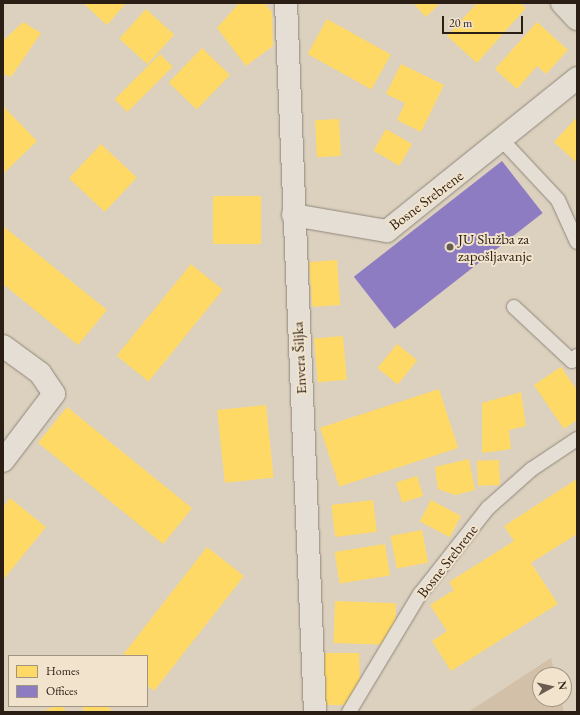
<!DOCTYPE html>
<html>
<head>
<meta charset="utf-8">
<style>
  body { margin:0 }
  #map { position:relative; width:580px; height:715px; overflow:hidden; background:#dcd0be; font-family:"EB Garamond",serif }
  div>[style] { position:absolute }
  .green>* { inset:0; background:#d2c1a8 }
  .homes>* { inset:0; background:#ffd966; transform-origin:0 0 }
  .offices>* { inset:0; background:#8e7cc3; transform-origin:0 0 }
  .roads { filter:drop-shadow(0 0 1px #8f877b) drop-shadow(0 0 1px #8f877b) }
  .lane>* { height:14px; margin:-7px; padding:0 7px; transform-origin:7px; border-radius:7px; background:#e4ded4 }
  .street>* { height:22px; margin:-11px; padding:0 11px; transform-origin:11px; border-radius:11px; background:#e4ded4 }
  .primary>* { height:22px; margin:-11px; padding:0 11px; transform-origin:11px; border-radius:11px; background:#dfd8cd }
  .dots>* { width:11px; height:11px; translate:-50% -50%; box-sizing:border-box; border:2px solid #f1e3cc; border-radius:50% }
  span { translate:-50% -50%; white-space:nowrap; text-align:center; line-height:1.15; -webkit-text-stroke:4px #f1e3cc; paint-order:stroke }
  .street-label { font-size:15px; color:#2b1e14 }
  .poi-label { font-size:15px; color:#2b1e14 }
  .left { translate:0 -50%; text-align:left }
  .frame { position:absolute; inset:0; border:4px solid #2b1e14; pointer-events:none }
  .legend { position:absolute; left:8px; top:655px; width:140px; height:52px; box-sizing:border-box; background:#f1e3cc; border:1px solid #a29482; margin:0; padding:5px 7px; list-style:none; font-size:12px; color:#2b1e14 }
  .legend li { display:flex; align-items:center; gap:8px; height:20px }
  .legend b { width:20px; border:1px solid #a29482 }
  .north { position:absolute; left:532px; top:667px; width:40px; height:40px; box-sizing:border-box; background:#f1e3cc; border:1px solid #a29482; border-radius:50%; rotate:82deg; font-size:11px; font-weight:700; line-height:16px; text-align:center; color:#2b1e14 }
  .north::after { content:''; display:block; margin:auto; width:14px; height:18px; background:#695c50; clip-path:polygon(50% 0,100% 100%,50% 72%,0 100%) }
  .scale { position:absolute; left:442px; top:16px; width:81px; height:18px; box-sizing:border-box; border:2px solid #2b1e14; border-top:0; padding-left:5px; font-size:12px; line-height:14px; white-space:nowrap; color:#2b1e14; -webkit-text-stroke:3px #f1e3cc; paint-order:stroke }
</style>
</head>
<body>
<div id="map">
  <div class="green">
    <i style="clip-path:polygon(551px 658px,555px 675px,540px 675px,540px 699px,561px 699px,564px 712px,468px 712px)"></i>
  </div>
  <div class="homes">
    <i style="clip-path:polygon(83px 3px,126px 3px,107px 25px)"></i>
    <i style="clip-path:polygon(239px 3px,264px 3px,272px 12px,273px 46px,246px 66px,217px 28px)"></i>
    <i style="clip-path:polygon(413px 3px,440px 3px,426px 17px)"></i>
    <i style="clip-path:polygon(477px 3px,520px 3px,526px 8px,477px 63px,447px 36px)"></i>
    <i style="left:146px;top:9px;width:38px;height:40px;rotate:42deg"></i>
    <i style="left:327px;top:19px;width:73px;height:40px;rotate:29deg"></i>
    <i style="clip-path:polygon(23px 22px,41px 33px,11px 77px,3px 74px,3px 41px)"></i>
    <i style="clip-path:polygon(537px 22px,568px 50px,546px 74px,537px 66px,517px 89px,495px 69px)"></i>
    <i style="left:202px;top:48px;width:39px;height:48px;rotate:44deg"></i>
    <i style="left:160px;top:54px;width:18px;height:64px;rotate:45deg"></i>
    <i style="clip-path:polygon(401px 64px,444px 85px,421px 132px,397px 120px,405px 103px,386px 94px)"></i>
    <i style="clip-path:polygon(3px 106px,37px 141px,3px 174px)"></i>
    <i style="clip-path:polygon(577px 117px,577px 163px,554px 142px)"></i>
    <i style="left:339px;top:119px;width:37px;height:24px;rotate:87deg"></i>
    <i style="left:386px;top:129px;width:30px;height:25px;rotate:30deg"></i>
    <i style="left:101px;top:144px;width:49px;height:47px;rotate:43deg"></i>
    <i style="left:213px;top:196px;width:48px;height:48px"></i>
    <i style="clip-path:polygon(3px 226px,107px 310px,78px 345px,3px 284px)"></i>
    <i style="left:337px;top:260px;width:45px;height:28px;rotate:86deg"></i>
    <i style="left:191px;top:264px;width:41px;height:118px;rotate:39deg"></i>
    <i style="left:343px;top:336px;width:44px;height:29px;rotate:85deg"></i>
    <i style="left:397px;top:344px;width:26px;height:31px;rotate:39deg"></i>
    <i style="clip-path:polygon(561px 367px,577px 390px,577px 420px,564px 429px,534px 385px)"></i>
    <i style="left:439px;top:389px;width:62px;height:125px;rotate:72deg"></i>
    <i style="clip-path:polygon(521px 392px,526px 426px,509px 430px,511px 449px,482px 453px,482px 403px)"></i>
    <i style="left:266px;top:405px;width:73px;height:49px;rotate:84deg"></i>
    <i style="left:67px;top:407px;width:161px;height:46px;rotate:39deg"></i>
    <i style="clip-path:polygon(469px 459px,475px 490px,455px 495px,438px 489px,435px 467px)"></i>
    <i style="left:499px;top:460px;width:25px;height:22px;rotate:88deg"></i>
    <i style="left:417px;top:476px;width:21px;height:22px;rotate:73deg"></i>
    <i style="clip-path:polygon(577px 479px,577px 534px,531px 563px,558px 604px,451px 671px,432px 641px,447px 631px,430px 605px,454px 590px,449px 582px,514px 541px,504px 526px)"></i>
    <i style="clip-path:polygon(10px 498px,46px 527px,3px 580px,3px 507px)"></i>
    <i style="left:373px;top:500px;width:32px;height:42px;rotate:83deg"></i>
    <i style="left:431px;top:500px;width:34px;height:24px;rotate:28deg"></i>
    <i style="left:422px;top:530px;width:33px;height:32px;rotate:79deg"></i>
    <i style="left:385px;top:544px;width:32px;height:51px;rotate:81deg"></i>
    <i style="clip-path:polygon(207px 547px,244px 576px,154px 691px,147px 685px,147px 656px,122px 656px)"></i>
    <i style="left:335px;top:601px;width:61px;height:42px;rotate:2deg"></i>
    <i style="clip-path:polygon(324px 653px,359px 653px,360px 684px,345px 705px,324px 705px)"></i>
    <i style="clip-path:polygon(55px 706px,63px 706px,66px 712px,42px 712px)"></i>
    <i style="clip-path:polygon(82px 706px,108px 706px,112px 712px,84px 712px)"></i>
  </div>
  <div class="offices">
    <i style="left:502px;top:161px;width:66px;height:188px;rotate:52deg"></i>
  </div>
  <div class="roads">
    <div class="lane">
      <i style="left:501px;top:139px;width:83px;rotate:46.9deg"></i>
      <i style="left:558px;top:200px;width:46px;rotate:65.7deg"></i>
      <i style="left:514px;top:307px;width:79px;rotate:43deg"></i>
      <i style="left:572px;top:361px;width:7px;rotate:-45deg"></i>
      <i style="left:349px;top:712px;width:138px;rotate:-59deg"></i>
      <i style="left:420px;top:594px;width:110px;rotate:-51.7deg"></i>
      <i style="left:488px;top:508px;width:59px;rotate:-41.6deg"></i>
      <i style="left:532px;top:469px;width:54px;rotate:-33.7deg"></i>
    </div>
    <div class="street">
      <i style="left:286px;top:3px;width:710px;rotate:87.66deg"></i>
      <i style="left:293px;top:215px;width:95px;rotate:9.7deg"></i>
      <i style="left:387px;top:231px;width:244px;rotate:-38.8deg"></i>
      <i style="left:3px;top:346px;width:46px;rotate:36.1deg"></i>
      <i style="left:40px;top:373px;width:25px;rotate:56deg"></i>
      <i style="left:54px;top:394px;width:84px;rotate:127.3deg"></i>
    </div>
    <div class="primary">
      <i style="left:562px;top:3px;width:22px;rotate:47deg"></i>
    </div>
  </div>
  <div class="dots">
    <i style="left:450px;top:247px;background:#695c50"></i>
  </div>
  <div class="street-label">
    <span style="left:426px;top:200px;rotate:-37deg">Bosne Srebrene</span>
    <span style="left:299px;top:358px;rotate:-93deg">Envera Šiljka</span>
    <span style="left:447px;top:561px;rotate:-52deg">Bosne Srebrene</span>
  </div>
  <div class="poi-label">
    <span class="left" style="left:458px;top:247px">JU Služba za<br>zapošljavanje</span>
  </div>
  <div class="frame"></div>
  <ul class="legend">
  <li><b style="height:11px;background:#ffd966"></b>Homes</li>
  <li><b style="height:11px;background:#8e7cc3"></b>Offices</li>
  </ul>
  <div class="north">N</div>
  <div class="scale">20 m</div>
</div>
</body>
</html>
